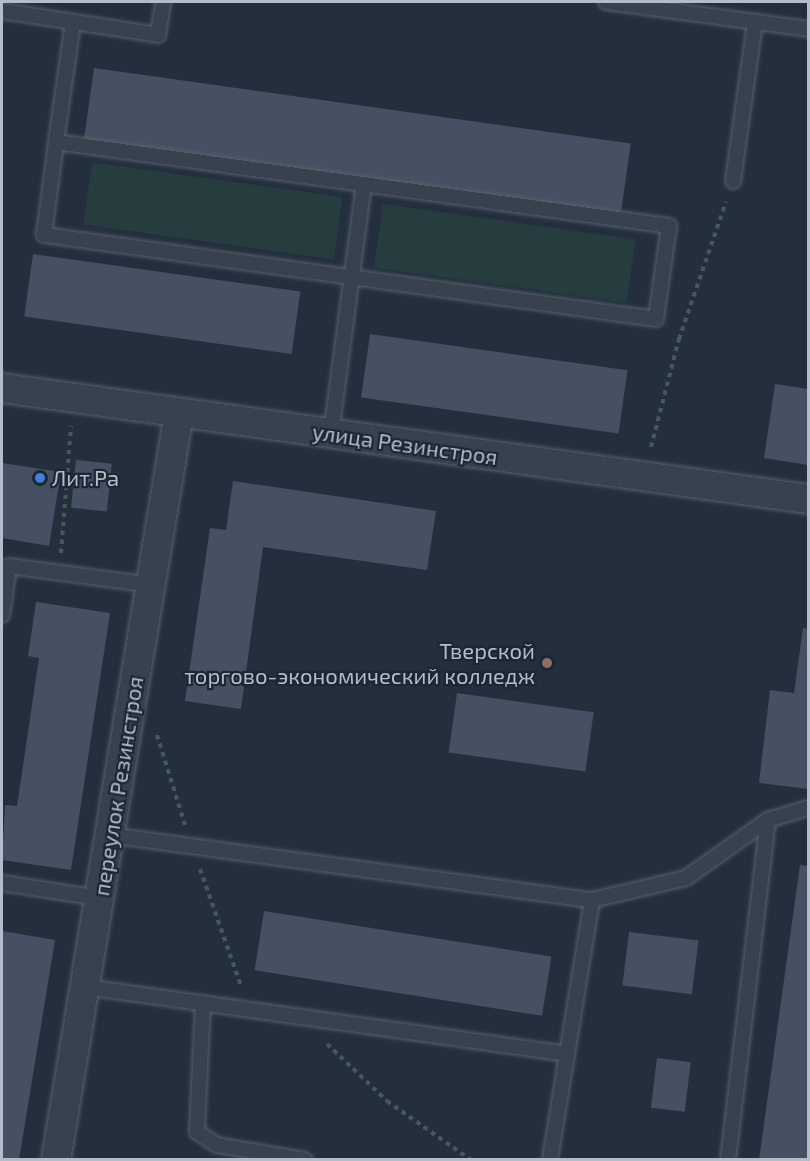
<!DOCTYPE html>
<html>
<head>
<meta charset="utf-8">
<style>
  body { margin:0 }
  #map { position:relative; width:810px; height:1161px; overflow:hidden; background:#242f3e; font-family:"Exo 2",sans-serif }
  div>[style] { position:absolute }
  .green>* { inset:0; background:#263c3f; transform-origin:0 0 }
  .building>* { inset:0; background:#455162; transform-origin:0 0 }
  .path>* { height:4px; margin-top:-2px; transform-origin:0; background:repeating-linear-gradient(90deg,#44595c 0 4.5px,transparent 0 9px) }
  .roads { filter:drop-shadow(0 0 2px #565f6c) drop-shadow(0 0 2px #565f6c) }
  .service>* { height:14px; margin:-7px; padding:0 7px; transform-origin:7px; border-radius:7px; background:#38414e }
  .minor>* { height:28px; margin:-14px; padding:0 14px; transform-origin:14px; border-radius:14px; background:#38414e }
  .dots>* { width:16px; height:16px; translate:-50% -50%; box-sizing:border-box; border:3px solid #1d2633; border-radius:50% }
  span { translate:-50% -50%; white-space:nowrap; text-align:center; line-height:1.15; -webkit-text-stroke:4.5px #1d2633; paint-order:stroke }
  .street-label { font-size:22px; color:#b4bcc9 }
  .poi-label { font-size:22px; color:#b4bcc9 }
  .left { translate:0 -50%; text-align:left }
  .right { translate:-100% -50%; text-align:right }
  .frame { position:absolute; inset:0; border:3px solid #b4bcc9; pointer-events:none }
</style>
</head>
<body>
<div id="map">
  <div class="green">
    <i style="left:92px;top:162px;width:253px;height:63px;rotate:8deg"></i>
    <i style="left:383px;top:204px;width:255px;height:64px;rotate:8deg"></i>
  </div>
  <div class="building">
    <i style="left:94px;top:68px;width:542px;height:72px;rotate:8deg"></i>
    <i style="left:33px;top:254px;width:270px;height:63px;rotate:8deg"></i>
    <i style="left:370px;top:334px;width:260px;height:64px;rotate:8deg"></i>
    <i style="clip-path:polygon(775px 384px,808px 389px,808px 465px,764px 458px)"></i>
    <i style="left:76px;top:460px;width:36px;height:48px;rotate:6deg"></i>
    <i style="clip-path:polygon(2px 463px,61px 472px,49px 546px,2px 538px)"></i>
    <i style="clip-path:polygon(233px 481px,436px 511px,427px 570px,263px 547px,241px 709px,185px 701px,210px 528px,226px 530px)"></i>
    <i style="clip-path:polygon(36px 602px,110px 613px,71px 870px,2px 860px,5px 805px,17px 806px,39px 658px,28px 656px)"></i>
    <i style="clip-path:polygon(803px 628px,808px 629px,808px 789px,759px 783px,770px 690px,794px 693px)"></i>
    <i style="left:457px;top:693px;width:138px;height:60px;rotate:8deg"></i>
    <i style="clip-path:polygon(800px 865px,808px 866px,808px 1160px,759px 1160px)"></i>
    <i style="left:264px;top:911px;width:291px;height:60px;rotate:9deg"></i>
    <i style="clip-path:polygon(2px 931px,55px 940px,19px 1160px,2px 1160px)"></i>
    <i style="left:629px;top:932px;width:70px;height:54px;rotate:7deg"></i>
    <i style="left:657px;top:1058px;width:34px;height:50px;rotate:7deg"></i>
  </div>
  <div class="path">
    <i style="left:651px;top:447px;width:112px;rotate:-75.5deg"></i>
    <i style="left:679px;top:339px;width:145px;rotate:-71.1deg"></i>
    <i style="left:61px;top:553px;width:127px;rotate:-85.5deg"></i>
    <i style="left:157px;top:735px;width:94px;rotate:72.7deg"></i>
    <i style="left:200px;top:869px;width:124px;rotate:70.7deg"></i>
    <i style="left:327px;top:1044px;width:83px;rotate:43.5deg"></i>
    <i style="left:387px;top:1101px;width:103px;rotate:35.1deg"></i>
  </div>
  <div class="roads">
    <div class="service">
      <i style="left:606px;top:2px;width:204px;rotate:7.6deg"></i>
      <i style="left:2px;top:11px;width:158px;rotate:8.7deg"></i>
      <i style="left:158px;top:35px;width:33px;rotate:-81deg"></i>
      <i style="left:56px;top:142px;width:619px;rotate:7.8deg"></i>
      <i style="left:669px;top:226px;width:94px;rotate:98deg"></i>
      <i style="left:656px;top:319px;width:618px;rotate:-172.18deg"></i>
      <i style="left:44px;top:235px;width:94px;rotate:-82.6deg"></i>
      <i style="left:56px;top:142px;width:121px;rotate:-81.9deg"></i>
      <i style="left:733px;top:181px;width:161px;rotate:-82.1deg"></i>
      <i style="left:331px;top:434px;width:252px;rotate:-82.5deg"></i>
      <i style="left:2px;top:615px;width:49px;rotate:-81.9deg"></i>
      <i style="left:9px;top:566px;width:143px;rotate:7.6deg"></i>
      <i style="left:109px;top:835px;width:487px;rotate:7.7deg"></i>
      <i style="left:592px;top:900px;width:263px;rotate:99.2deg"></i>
      <i style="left:2px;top:883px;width:98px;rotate:8.8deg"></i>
      <i style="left:592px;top:900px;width:97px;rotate:-13.2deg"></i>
      <i style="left:686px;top:878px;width:100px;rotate:-35.3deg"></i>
      <i style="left:85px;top:987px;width:486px;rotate:7.9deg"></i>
      <i style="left:203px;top:1003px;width:129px;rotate:92.7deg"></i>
      <i style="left:197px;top:1132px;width:24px;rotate:33deg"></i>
      <i style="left:217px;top:1145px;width:89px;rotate:9.7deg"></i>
      <i style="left:728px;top:1160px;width:342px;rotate:-83.3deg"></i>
      <i style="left:768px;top:820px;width:42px;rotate:-16.7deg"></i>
    </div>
    <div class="minor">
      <i style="left:2px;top:388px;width:814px;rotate:7.84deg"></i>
      <i style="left:56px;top:1160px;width:757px;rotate:-80.65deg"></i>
    </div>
  </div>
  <div class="dots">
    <i style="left:40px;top:478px;background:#3f7fe0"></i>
    <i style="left:547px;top:663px;background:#8d6e63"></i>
  </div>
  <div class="street-label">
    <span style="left:405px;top:444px;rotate:8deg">улица Резинстроя</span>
    <span style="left:118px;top:786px;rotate:-81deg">переулок Резинстроя</span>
  </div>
  <div class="poi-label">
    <span class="left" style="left:52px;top:478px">Лит.Ра</span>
    <span class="right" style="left:535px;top:663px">Тверской<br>торгово-экономический колледж</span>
  </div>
  <div class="frame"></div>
</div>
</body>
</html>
